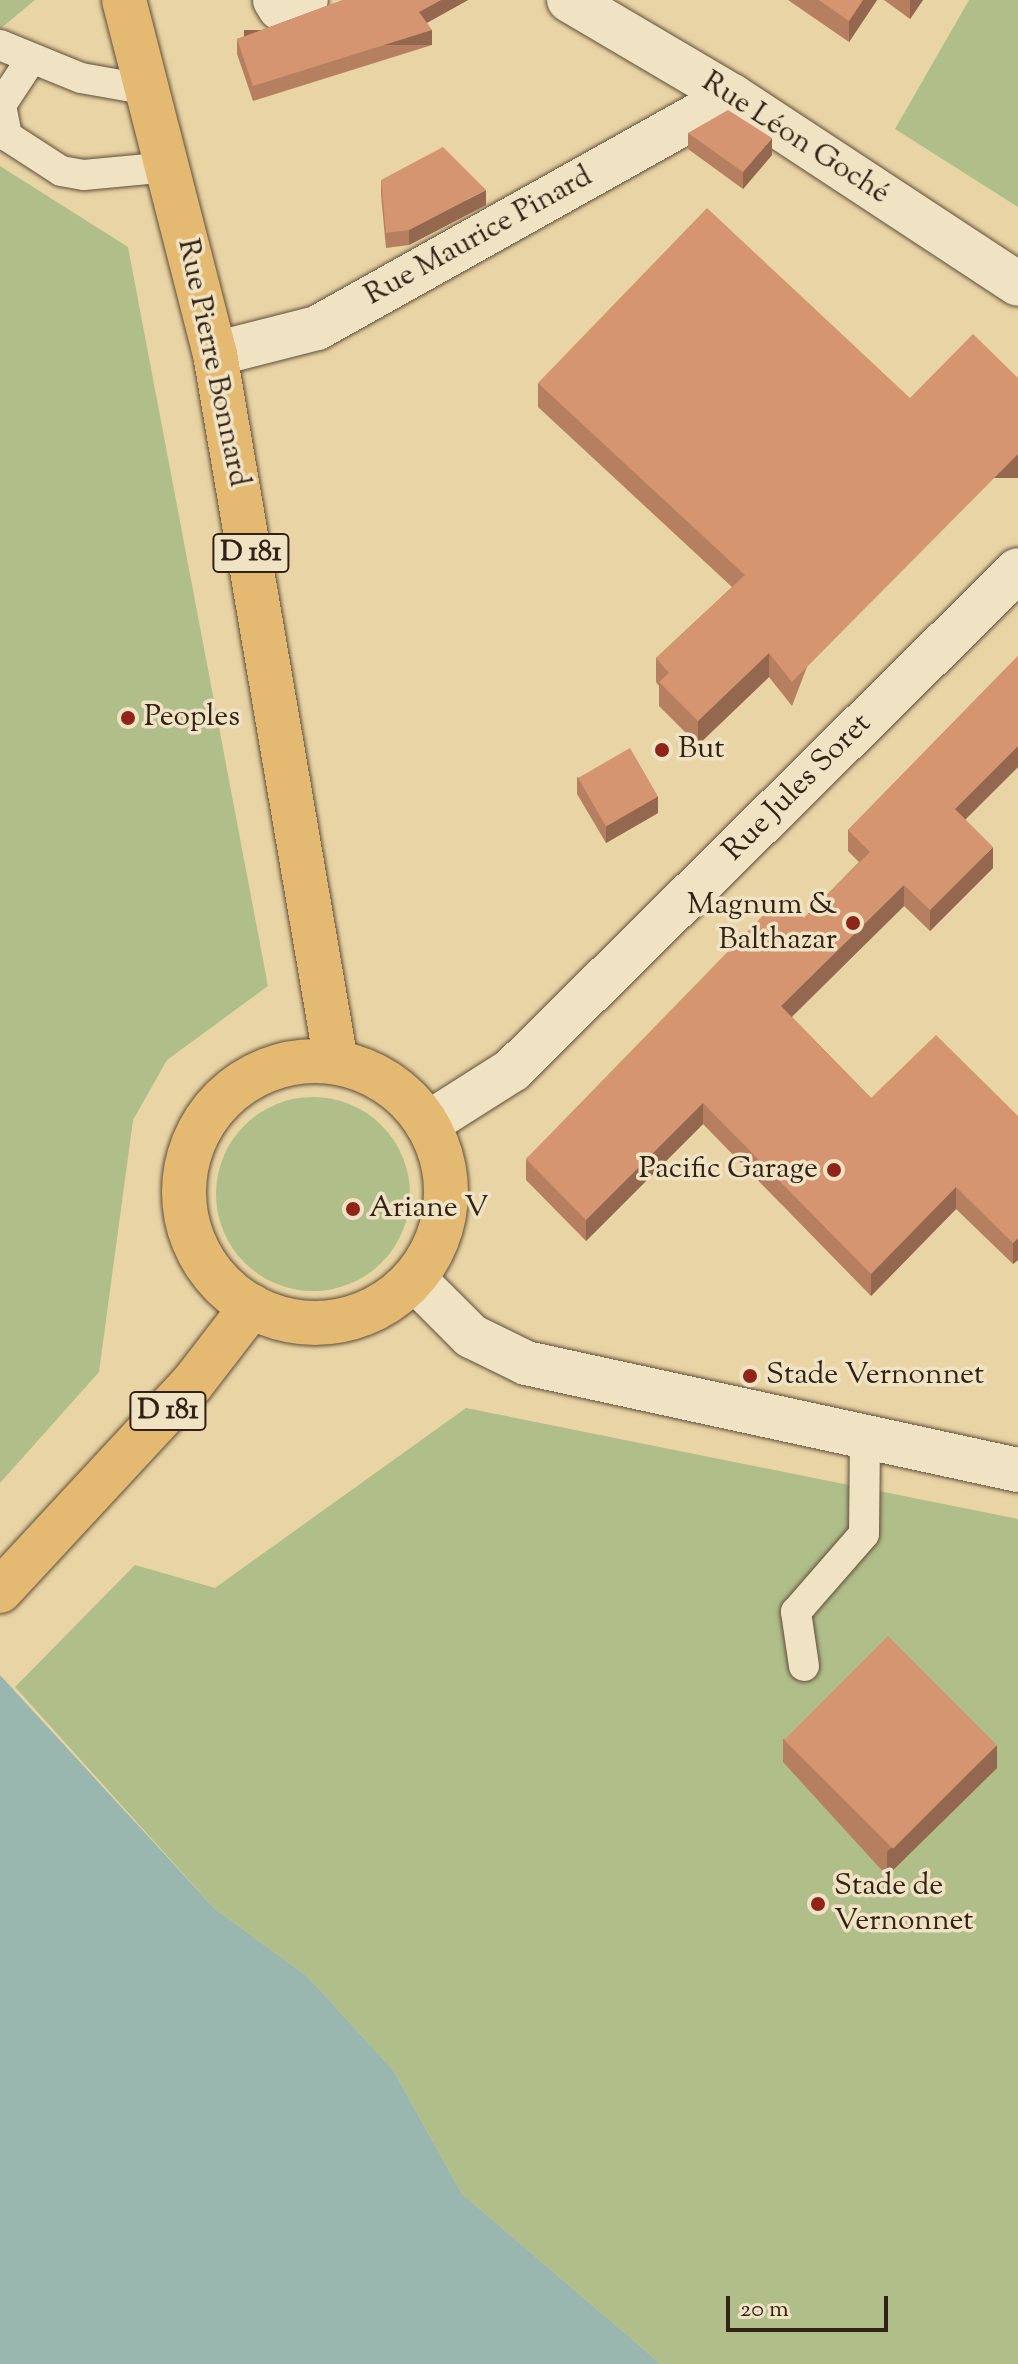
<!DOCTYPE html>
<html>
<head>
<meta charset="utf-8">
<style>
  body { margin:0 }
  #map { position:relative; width:1018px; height:2364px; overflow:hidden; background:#e8d4a4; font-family:"Sorts Mill Goudy",serif }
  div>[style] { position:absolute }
  .green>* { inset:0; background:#b0be8a }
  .round { border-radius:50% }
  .water>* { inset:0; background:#99b7ae }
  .roads { filter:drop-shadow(0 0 2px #604e3a) drop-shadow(0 0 2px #604e3a) }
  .service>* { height:30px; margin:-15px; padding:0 15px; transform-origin:15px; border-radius:15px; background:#f0e3c4 }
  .minor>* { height:44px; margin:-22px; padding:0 22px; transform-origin:22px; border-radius:22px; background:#f0e3c4 }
  .secondary>* { height:44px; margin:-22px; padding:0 22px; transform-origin:22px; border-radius:22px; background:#f0e3c4 }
  .primary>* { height:44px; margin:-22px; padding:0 22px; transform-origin:22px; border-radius:22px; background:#e4ba72 }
  .primary>.ring { margin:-22px; padding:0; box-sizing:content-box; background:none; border:44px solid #e4ba72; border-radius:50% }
  .wall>* { inset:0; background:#b68060 }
  .shaded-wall>* { inset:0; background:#94684e; transform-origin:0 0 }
  .building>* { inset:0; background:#d49570; transform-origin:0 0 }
  .dots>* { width:22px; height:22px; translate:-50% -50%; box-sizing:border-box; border:4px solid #f0e3c4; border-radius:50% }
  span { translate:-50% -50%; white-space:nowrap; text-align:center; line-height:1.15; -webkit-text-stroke:7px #f0e3c4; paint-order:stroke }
  .shield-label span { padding:2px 6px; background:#f0e3c4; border:2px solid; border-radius:6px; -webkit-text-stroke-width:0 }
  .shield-label { font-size:28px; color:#322216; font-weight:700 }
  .street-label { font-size:30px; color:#322216 }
  .poi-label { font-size:30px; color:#322216 }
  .left { translate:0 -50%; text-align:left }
  .right { translate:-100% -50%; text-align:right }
  .scale { position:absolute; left:726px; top:2296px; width:162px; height:36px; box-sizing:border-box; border:4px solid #322216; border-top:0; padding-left:10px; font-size:24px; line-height:28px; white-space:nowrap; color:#322216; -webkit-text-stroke:6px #f0e3c4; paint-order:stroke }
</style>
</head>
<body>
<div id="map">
  <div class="green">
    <i style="clip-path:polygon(0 0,35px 0,0 29px)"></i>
    <i style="clip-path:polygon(969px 0,1018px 0,1018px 207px,895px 129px)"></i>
    <i style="clip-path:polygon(0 166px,128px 247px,268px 986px,167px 1060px,133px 1120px,99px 1372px,0 1483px)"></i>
    <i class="round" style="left:216px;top:1097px;width:194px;height:194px"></i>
    <i style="clip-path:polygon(466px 1408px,1018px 1519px,1018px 2364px,661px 2364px,462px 2194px,393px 2070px,307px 1976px,215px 1909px,15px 1687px,135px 1565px,215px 1588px)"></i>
  </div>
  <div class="water">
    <i style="clip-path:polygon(0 1675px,215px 1909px,307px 1976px,393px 2070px,462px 2194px,661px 2364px,0 2364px)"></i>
  </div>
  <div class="roads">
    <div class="service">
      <i style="left:0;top:45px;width:87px;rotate:22.2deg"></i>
      <i style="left:81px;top:78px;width:69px;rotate:10deg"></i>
      <i style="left:30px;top:61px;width:53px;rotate:123.4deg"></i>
      <i style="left:1px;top:105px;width:32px;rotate:79deg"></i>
      <i style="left:7px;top:136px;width:64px;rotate:32.9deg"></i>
      <i style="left:61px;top:171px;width:23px;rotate:10deg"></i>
      <i style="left:84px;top:175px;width:85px;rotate:-5.4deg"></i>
      <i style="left:804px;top:1666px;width:55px;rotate:-98.4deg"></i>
      <i style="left:796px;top:1612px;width:103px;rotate:-48.9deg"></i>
      <i style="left:864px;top:1534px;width:97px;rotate:-89.4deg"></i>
    </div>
    <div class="minor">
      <i style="left:275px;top:0;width:9px;rotate:58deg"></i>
      <i style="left:280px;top:8px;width:27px;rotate:-17deg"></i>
      <i style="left:569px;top:0;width:189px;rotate:30.5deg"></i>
      <i style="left:732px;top:96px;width:342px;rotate:33.3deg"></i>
      <i style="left:215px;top:354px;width:105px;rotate:-14.3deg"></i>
      <i style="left:317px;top:328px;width:475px;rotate:-29.2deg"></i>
    </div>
    <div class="secondary">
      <i style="left:427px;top:1124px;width:101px;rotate:-32.4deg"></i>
      <i style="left:512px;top:1070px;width:711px;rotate:-44.66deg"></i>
      <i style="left:416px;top:1281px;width:78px;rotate:45deg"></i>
      <i style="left:471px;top:1336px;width:61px;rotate:26.1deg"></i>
      <i style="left:526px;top:1363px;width:504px;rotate:12.27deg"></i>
    </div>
    <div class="primary">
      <i style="left:124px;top:0;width:366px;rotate:75.6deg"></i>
      <i style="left:215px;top:354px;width:718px;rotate:80.3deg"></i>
      <i class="ring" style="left:184px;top:1061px;width:218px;height:218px"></i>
      <i style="left:0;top:1591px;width:282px;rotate:-47.2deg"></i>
      <i style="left:192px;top:1384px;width:98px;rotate:-52.4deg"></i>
    </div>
  </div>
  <div class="wall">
    <i style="clip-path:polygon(343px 0,468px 0,427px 23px,432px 45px,253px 101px,237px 54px,237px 39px)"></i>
    <i style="clip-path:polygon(788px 0,877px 0,849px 42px)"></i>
    <i style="clip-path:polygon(884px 0,923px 0,910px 19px)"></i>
    <i style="clip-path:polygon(688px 133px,772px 155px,743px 189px,688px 149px)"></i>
    <i style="clip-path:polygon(381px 180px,486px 205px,409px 245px,386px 248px,381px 195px)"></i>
    <i style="clip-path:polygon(538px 383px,910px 398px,792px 706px,769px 677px,698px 745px,659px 706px,659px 686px,656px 682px,656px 658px,732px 587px,538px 407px)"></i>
    <i style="clip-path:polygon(1018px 656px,1018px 767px,965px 819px,993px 868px,930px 931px,904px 906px,792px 1017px,871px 1098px,1018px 1116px,1018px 1260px,1013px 1264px,956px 1209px,871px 1296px,703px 1124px,586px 1241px,526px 1180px,526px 1159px,804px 918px,859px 862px,848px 851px,848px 830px)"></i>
    <i style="clip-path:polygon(577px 777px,658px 813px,606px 843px,577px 794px)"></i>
    <i style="clip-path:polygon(783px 1739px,997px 1768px,887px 1876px,783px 1762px)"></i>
  </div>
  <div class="shaded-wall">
    <i style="clip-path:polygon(441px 0,468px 0,419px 27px,419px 12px)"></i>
    <i style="clip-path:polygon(863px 0,877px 0,849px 42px,849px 21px)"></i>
    <i style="clip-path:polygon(910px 0,923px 0,910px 19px)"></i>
    <i style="left:432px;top:30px;width:15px;height:188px;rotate:90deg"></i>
    <i style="clip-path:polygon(772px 138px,772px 155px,743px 189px,743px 172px)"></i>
    <i style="clip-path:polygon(486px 190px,486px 205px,409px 245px,409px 230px)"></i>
    <i style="left:1018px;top:454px;width:24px;height:321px;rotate:90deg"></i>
    <i style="clip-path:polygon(769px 653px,769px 677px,698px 745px,698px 721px)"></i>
    <i style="clip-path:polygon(1018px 746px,1018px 767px,955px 830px,955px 809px)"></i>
    <i style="clip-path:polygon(658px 796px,658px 813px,606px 843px,606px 826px)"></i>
    <i style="clip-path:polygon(993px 847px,993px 868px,930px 931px,930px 910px)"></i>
    <i style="clip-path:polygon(904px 885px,904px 906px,781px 1027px,781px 1006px)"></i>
    <i style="clip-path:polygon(703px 1103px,703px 1124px,586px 1241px,586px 1220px)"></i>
    <i style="clip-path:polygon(956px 1187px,956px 1209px,871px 1296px,871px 1274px)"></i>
    <i style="clip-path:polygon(1018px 1238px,1018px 1260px,1013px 1264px,1013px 1243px)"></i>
    <i style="clip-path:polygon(997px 1745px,997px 1768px,887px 1876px,887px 1852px)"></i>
  </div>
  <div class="building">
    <i style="clip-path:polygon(343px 0,441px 0,419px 12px,432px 30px,253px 86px,237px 39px)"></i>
    <i style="clip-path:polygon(819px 0,863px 0,849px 21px)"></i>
    <i style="clip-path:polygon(728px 110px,772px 138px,743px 172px,688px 133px)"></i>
    <i style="clip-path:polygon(443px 147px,486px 190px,409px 230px,386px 233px,381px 180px)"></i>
    <i style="clip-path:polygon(707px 208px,910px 398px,973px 334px,1018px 378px,1018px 454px,792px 682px,769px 653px,698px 721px,659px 682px,669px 673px,656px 658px,745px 575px,538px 383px)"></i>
    <i style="clip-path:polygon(1018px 656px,1018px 746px,955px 809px,993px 847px,930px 910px,904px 885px,781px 1006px,871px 1098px,936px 1035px,1018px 1116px,1018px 1238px,1013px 1243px,956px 1187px,871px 1274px,703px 1103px,586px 1220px,526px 1159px,782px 896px,804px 918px,870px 852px,848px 830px)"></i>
    <i style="left:630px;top:748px;width:56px;height:60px;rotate:60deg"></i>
    <i style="left:888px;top:1636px;width:154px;height:147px;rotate:45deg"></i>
  </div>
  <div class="dots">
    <i style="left:128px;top:718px;background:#8f2418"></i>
    <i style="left:662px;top:750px;background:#8f2418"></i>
    <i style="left:853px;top:923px;background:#8f2418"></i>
    <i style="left:834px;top:1170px;background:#8f2418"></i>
    <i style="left:353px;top:1209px;background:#8f2418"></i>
    <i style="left:750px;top:1376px;background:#8f2418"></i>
    <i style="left:818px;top:1904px;background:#8f2418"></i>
  </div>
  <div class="shield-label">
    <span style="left:251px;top:553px">D 181</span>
    <span style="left:168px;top:1411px">D 181</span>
  </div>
  <div class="street-label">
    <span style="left:795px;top:139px;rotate:33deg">Rue Léon Goché</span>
    <span style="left:479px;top:237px;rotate:-29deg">Rue Maurice Pinard</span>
    <span style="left:212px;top:363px;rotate:78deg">Rue Pierre Bonnard</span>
    <span style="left:798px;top:788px;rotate:-45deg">Rue Jules Soret</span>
  </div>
  <div class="poi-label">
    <span class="left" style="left:144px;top:718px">Peoples</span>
    <span class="left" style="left:678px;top:750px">But</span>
    <span class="right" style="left:837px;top:923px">Magnum &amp;<br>Balthazar</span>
    <span class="right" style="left:818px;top:1170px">Pacific Garage</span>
    <span class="left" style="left:369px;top:1209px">Ariane V</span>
    <span class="left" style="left:766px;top:1376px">Stade Vernonnet</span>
    <span class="left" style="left:834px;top:1904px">Stade de<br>Vernonnet</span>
  </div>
  <div class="scale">20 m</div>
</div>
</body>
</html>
